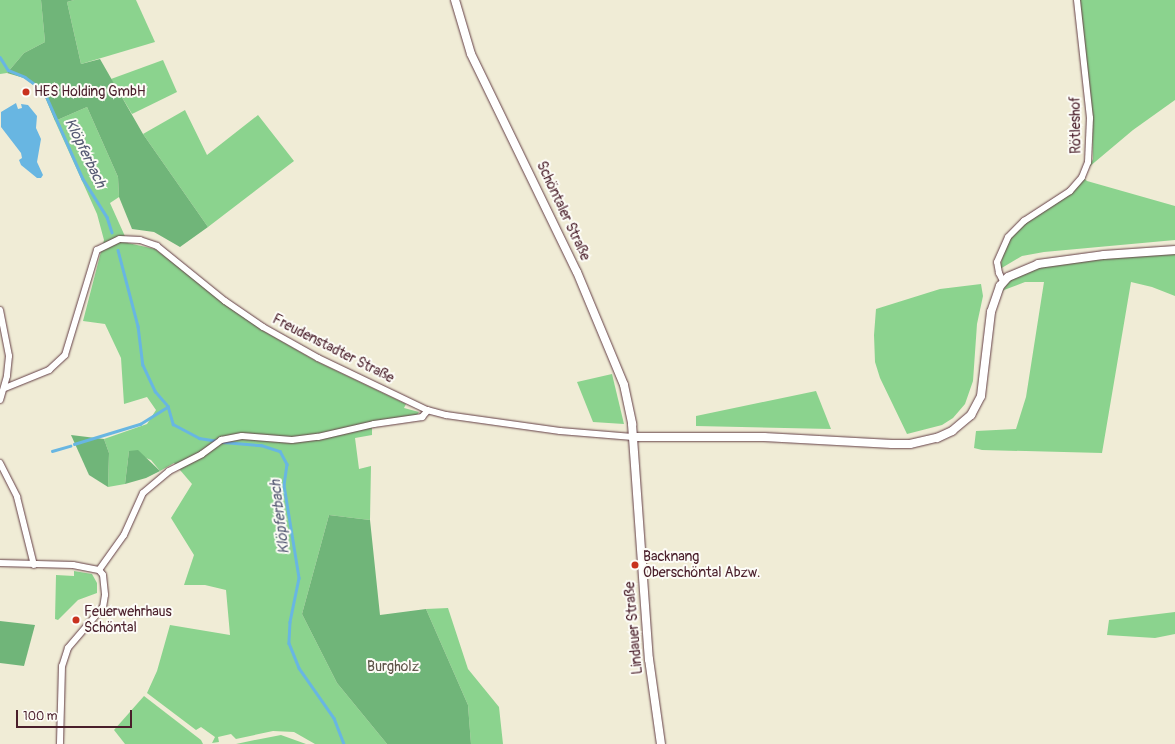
<!DOCTYPE html>
<html>
<head>
<meta charset="utf-8">
<style>
  body { margin:0 }
  #map { position:relative; width:1175px; height:744px; overflow:hidden; background:#f0ecd6; font-family:Pangolin,sans-serif }
  div>[style] { position:absolute }
  .green>* { inset:0; background:#8bd38e }
  .forest>* { inset:0; background:#70b579 }
  .water>* { inset:0; background:#68b6e2 }
  .stream>* { height:2.5px; margin:-1.25px; padding:0 1.25px; transform-origin:1.25px; border-radius:1.25px; background:#68b6e2 }
  .roads { filter:drop-shadow(0 0 1px #633e45) drop-shadow(0 0 1px #633e45) }
  .minor>* { height:6px; margin:-3px; padding:0 3px; transform-origin:3px; border-radius:3px; background:#fff }
  .tertiary>* { height:8px; margin:-4px; padding:0 4px; transform-origin:4px; border-radius:4px; background:#fff }
  .dots>* { width:11px; height:11px; translate:-50% -50%; box-sizing:border-box; border:2px solid #fdfcf7; border-radius:50% }
  span { translate:-50% -50%; white-space:nowrap; text-align:center; line-height:1.15; -webkit-text-stroke:4px #fdfcf7; paint-order:stroke }
  .poi-label { font-size:14px; color:#4a1f2b }
  .left { translate:0 -50%; text-align:left }
  .street-label { font-size:14px; color:#4a1f2b }
  .park-label { font-size:14px; color:#5e5549 }
  .water-label { font-size:15px; color:#565b74; font-style:italic }
  .scale { position:absolute; left:16px; top:710px; width:116px; height:18px; box-sizing:border-box; border:2px solid #4a1f2b; border-top:0; padding-left:5px; font-size:12px; line-height:14px; white-space:nowrap; color:#4a1f2b; -webkit-text-stroke:3px #fdfcf7; paint-order:stroke }
</style>
</head>
<body>
<div id="map">
  <div class="green">
    <i style="clip-path:polygon(0 0,41px 0,45px 42px,24px 53px,7px 73px,0 74px)"></i>
    <i style="clip-path:polygon(74px 0,136px 0,155px 42px,81px 64px,67px 2px)"></i>
    <i style="clip-path:polygon(1080px 0,1175px 0,1175px 100px,1133px 130px,1089px 167px,1093px 159px,1092px 118px)"></i>
    <i style="clip-path:polygon(163px 60px,177px 92px,132px 114px,111px 79px)"></i>
    <i style="clip-path:polygon(87px 107px,118px 177px,119px 197px,110px 203px,128px 243px,155px 249px,262px 330px,316px 361px,406px 404px,404px 408px,419px 412px,417px 415px,372px 422px,372px 435px,355px 438px,359px 469px,371px 466px,370px 520px,329px 515px,302px 614px,337px 683px,387px 744px,315px 744px,294px 732px,273px 731px,236px 739px,231px 734px,218px 737px,219px 742px,212px 743px,215px 737px,201px 727px,196px 730px,147px 693px,157px 671px,170px 625px,230px 635px,226px 590px,205px 585px,184px 585px,194px 555px,171px 518px,192px 484px,174px 463px,160px 471px,151px 460px,129px 451px,125px 484px,108px 487px,109px 453px,104px 439px,147px 424px,156px 410px,147px 397px,124px 404px,121px 358px,105px 324px,83px 321px,104px 240px,97px 214px,55px 121px)"></i>
    <i style="clip-path:polygon(185px 110px,207px 155px,258px 115px,294px 161px,208px 227px,143px 134px)"></i>
    <i style="clip-path:polygon(1084px 178px,1087px 181px,1175px 206px,1175px 240px,1044px 252px,1022px 256px,1000px 269px,1005px 245px,1020px 226px,1074px 191px)"></i>
    <i style="clip-path:polygon(1175px 252px,1175px 296px,1152px 287px,1131px 282px,1102px 453px,982px 450px,974px 448px,976px 431px,1016px 429px,1026px 397px,1044px 282px,1025px 282px,1004px 290px,999px 297px,1008px 282px,1021px 272px,1052px 264px)"></i>
    <i style="clip-path:polygon(981px 284px,983px 296px,977px 324px,973px 381px,965px 404px,953px 418px,942px 425px,907px 434px,880px 378px,875px 362px,874px 335px,876px 309px,940px 289px)"></i>
    <i style="clip-path:polygon(612px 374px,624px 424px,593px 422px,577px 382px)"></i>
    <i style="clip-path:polygon(816px 391px,831px 429px,696px 426px,696px 416px)"></i>
    <i style="clip-path:polygon(74px 571px,92px 574px,97px 583px,97px 593px,78px 600px,58px 620px,55px 619px,56px 575px,74px 576px)"></i>
    <i style="clip-path:polygon(448px 608px,468px 669px,499px 707px,503px 744px,471px 744px,468px 705px,426px 609px)"></i>
    <i style="clip-path:polygon(1175px 612px,1175px 634px,1155px 638px,1107px 635px,1109px 620px)"></i>
    <i style="clip-path:polygon(144px 696px,201px 740px,203px 744px,125px 744px,114px 730px)"></i>
    <i style="clip-path:polygon(281px 735px,306px 744px,236px 744px,250px 741px)"></i>
  </div>
  <div class="forest">
    <i style="clip-path:polygon(41px 0,74px 0,67px 2px,81px 64px,100px 59px,143px 134px,208px 227px,180px 247px,154px 232px,132px 229px,119px 197px,118px 177px,87px 107px,55px 121px,43px 92px,24px 78px,7px 73px,24px 53px,45px 42px)"></i>
    <i style="clip-path:polygon(71px 435px,104px 439px,109px 453px,108px 487px,89px 475px)"></i>
    <i style="clip-path:polygon(138px 450px,160px 471px,146px 478px,125px 484px,129px 451px)"></i>
    <i style="clip-path:polygon(329px 515px,370px 520px,380px 615px,426px 609px,468px 705px,471px 744px,387px 744px,337px 683px,302px 614px)"></i>
    <i style="clip-path:polygon(0 621px,35px 625px,24px 666px,0 663px)"></i>
  </div>
  <div class="water">
    <i style="clip-path:polygon(16px 103px,18px 109px,22px 108px,21px 104px,28px 105px,37px 116px,36px 128px,41px 139px,37px 162px,43px 175px,41px 178px,37px 178px,21px 165px,19px 160px,22px 158px,21px 153px,1px 127px,1px 112px)"></i>
  </div>
  <div class="stream">
    <i style="left:0;top:57px;width:15px;rotate:58deg"></i>
    <i style="left:8px;top:70px;width:18px;rotate:22deg"></i>
    <i style="left:25px;top:77px;width:24px;rotate:36deg"></i>
    <i style="left:44px;top:91px;width:96px;rotate:66.1deg"></i>
    <i style="left:83px;top:179px;width:45px;rotate:57.7deg"></i>
    <i style="left:107px;top:217px;width:16px;rotate:72deg"></i>
    <i style="left:118px;top:250px;width:79px;rotate:75.3deg"></i>
    <i style="left:138px;top:326px;width:39px;rotate:83deg"></i>
    <i style="left:143px;top:365px;width:29px;rotate:65deg"></i>
    <i style="left:155px;top:391px;width:20px;rotate:49deg"></i>
    <i style="left:168px;top:406px;width:19px;rotate:74deg"></i>
    <i style="left:173px;top:424px;width:30px;rotate:28deg"></i>
    <i style="left:199px;top:438px;width:19px;rotate:9deg"></i>
    <i style="left:223px;top:442px;width:38px;rotate:5deg"></i>
    <i style="left:261px;top:445px;width:20px;rotate:18deg"></i>
    <i style="left:280px;top:451px;width:15px;rotate:62deg"></i>
    <i style="left:287px;top:464px;width:21px;rotate:98deg"></i>
    <i style="left:284px;top:485px;width:94px;rotate:80.8deg"></i>
    <i style="left:299px;top:578px;width:45px;rotate:101.6deg"></i>
    <i style="left:290px;top:622px;width:21px;rotate:93deg"></i>
    <i style="left:289px;top:643px;width:27px;rotate:68deg"></i>
    <i style="left:299px;top:668px;width:61px;rotate:55deg"></i>
    <i style="left:334px;top:718px;width:28px;rotate:69deg"></i>
    <i style="left:74px;top:444px;width:69px;rotate:-16.9deg"></i>
    <i style="left:140px;top:424px;width:32px;rotate:-32deg"></i>
    <i style="left:52px;top:451px;width:19px;rotate:-16deg"></i>
  </div>
  <div class="roads">
    <div class="minor">
      <i style="left:1003px;top:281px;width:9px;rotate:-117deg"></i>
      <i style="left:999px;top:273px;width:11px;rotate:-100deg"></i>
      <i style="left:997px;top:262px;width:27px;rotate:-66deg"></i>
      <i style="left:1008px;top:237px;width:23px;rotate:-45deg"></i>
      <i style="left:1024px;top:221px;width:55px;rotate:-33.1deg"></i>
      <i style="left:1070px;top:191px;width:18px;rotate:-49deg"></i>
      <i style="left:1082px;top:177px;width:16px;rotate:-68deg"></i>
      <i style="left:1088px;top:162px;width:44px;rotate:-87.4deg"></i>
      <i style="left:1090px;top:118px;width:119px;rotate:-96.3deg"></i>
      <i style="left:0;top:310px;width:47px;rotate:78.9deg"></i>
      <i style="left:9px;top:356px;width:20px;rotate:96deg"></i>
      <i style="left:7px;top:376px;width:25px;rotate:106deg"></i>
      <i style="left:5px;top:388px;width:48px;rotate:-22.2deg"></i>
      <i style="left:49px;top:370px;width:22px;rotate:-43deg"></i>
      <i style="left:65px;top:355px;width:110px;rotate:-73.1deg"></i>
      <i style="left:97px;top:250px;width:25px;rotate:-26deg"></i>
      <i style="left:120px;top:239px;width:20px;rotate:3deg"></i>
      <i style="left:140px;top:240px;width:18px;rotate:19deg"></i>
      <i style="left:157px;top:246px;width:87px;rotate:39deg"></i>
      <i style="left:225px;top:301px;width:46px;rotate:34.4deg"></i>
      <i style="left:263px;top:327px;width:63px;rotate:29.4deg"></i>
      <i style="left:318px;top:358px;width:121px;rotate:25.5deg"></i>
      <i style="left:427px;top:410px;width:20px;rotate:15deg"></i>
      <i style="left:446px;top:415px;width:115px;rotate:8deg"></i>
      <i style="left:560px;top:431px;width:73px;rotate:4.7deg"></i>
      <i style="left:0;top:463px;width:38px;rotate:63deg"></i>
      <i style="left:17px;top:497px;width:70px;rotate:76deg"></i>
      <i style="left:0;top:563px;width:73px;rotate:1.6deg"></i>
      <i style="left:73px;top:565px;width:26px;rotate:11deg"></i>
      <i style="left:99px;top:570px;width:6px;rotate:51deg"></i>
      <i style="left:103px;top:575px;width:20px;rotate:84deg"></i>
      <i style="left:105px;top:595px;width:12px;rotate:99deg"></i>
      <i style="left:103px;top:607px;width:54px;rotate:130.5deg"></i>
      <i style="left:68px;top:648px;width:19px;rotate:108deg"></i>
      <i style="left:62px;top:666px;width:78px;rotate:91.5deg"></i>
      <i style="left:99px;top:570px;width:43px;rotate:-54.5deg"></i>
      <i style="left:124px;top:535px;width:46px;rotate:-65.7deg"></i>
      <i style="left:143px;top:493px;width:34px;rotate:-40deg"></i>
      <i style="left:169px;top:471px;width:37px;rotate:-27deg"></i>
      <i style="left:202px;top:454px;width:24px;rotate:-36deg"></i>
      <i style="left:221px;top:440px;width:21px;rotate:-11deg"></i>
      <i style="left:242px;top:436px;width:50px;rotate:4.6deg"></i>
      <i style="left:292px;top:440px;width:26px;rotate:-7deg"></i>
      <i style="left:318px;top:437px;width:57px;rotate:-13.1deg"></i>
      <i style="left:374px;top:424px;width:49px;rotate:-8.3deg"></i>
      <i style="left:422px;top:417px;width:9px;rotate:-49deg"></i>
    </div>
    <div class="tertiary">
      <i style="left:455px;top:0;width:56px;rotate:73.5deg"></i>
      <i style="left:471px;top:54px;width:242px;rotate:64.1deg"></i>
      <i style="left:577px;top:272px;width:122px;rotate:67.4deg"></i>
      <i style="left:624px;top:385px;width:40px;rotate:78deg"></i>
      <i style="left:632px;top:424px;width:236px;rotate:85.9deg"></i>
      <i style="left:649px;top:659px;width:86px;rotate:82deg"></i>
      <i style="left:633px;top:437px;width:131px"></i>
      <i style="left:764px;top:437px;width:128px;rotate:3.1deg"></i>
      <i style="left:892px;top:444px;width:18px"></i>
      <i style="left:910px;top:444px;width:28px;rotate:-13deg"></i>
      <i style="left:937px;top:438px;width:17px;rotate:-25deg"></i>
      <i style="left:952px;top:431px;width:25px;rotate:-40deg"></i>
      <i style="left:971px;top:415px;width:21px;rotate:-62deg"></i>
      <i style="left:981px;top:396px;width:85px;rotate:-83.2deg"></i>
      <i style="left:991px;top:312px;width:28px;rotate:-71deg"></i>
      <i style="left:1000px;top:286px;width:12px;rotate:-48deg"></i>
      <i style="left:1008px;top:277px;width:33px;rotate:-23deg"></i>
      <i style="left:1038px;top:264px;width:67px;rotate:-7.8deg"></i>
      <i style="left:1104px;top:255px;width:71px;rotate:-4deg"></i>
    </div>
  </div>
  <div class="dots">
    <i style="left:26px;top:92px;background:#c8321e"></i>
    <i style="left:635px;top:565px;background:#c8321e"></i>
    <i style="left:76px;top:620px;background:#c8321e"></i>
  </div>
  <div class="poi-label">
    <span class="left" style="left:34px;top:92px">HES Holding GmbH</span>
    <span class="left" style="left:643px;top:565px">Backnang<br>Oberschöntal Abzw.</span>
    <span class="left" style="left:84px;top:620px">Feuerwehrhaus<br>Schöntal</span>
  </div>
  <div class="street-label">
    <span style="left:1076px;top:125px;rotate:-91deg">Rötleshof</span>
    <span style="left:563px;top:211px;rotate:65deg">Schöntaler Straße</span>
    <span style="left:333px;top:349px;rotate:27deg">Freudenstadter Straße</span>
    <span style="left:634px;top:628px;rotate:-95deg">Lindauer Straße</span>
  </div>
  <div class="park-label">
    <span style="left:393px;top:667px">Burgholz</span>
  </div>
  <div class="water-label">
    <span style="left:85px;top:153px;rotate:64deg">Klöpferbach</span>
    <span style="left:280px;top:517px;rotate:-97deg">Klöpferbach</span>
  </div>
  <div class="scale">100 m</div>
</div>
</body>
</html>
